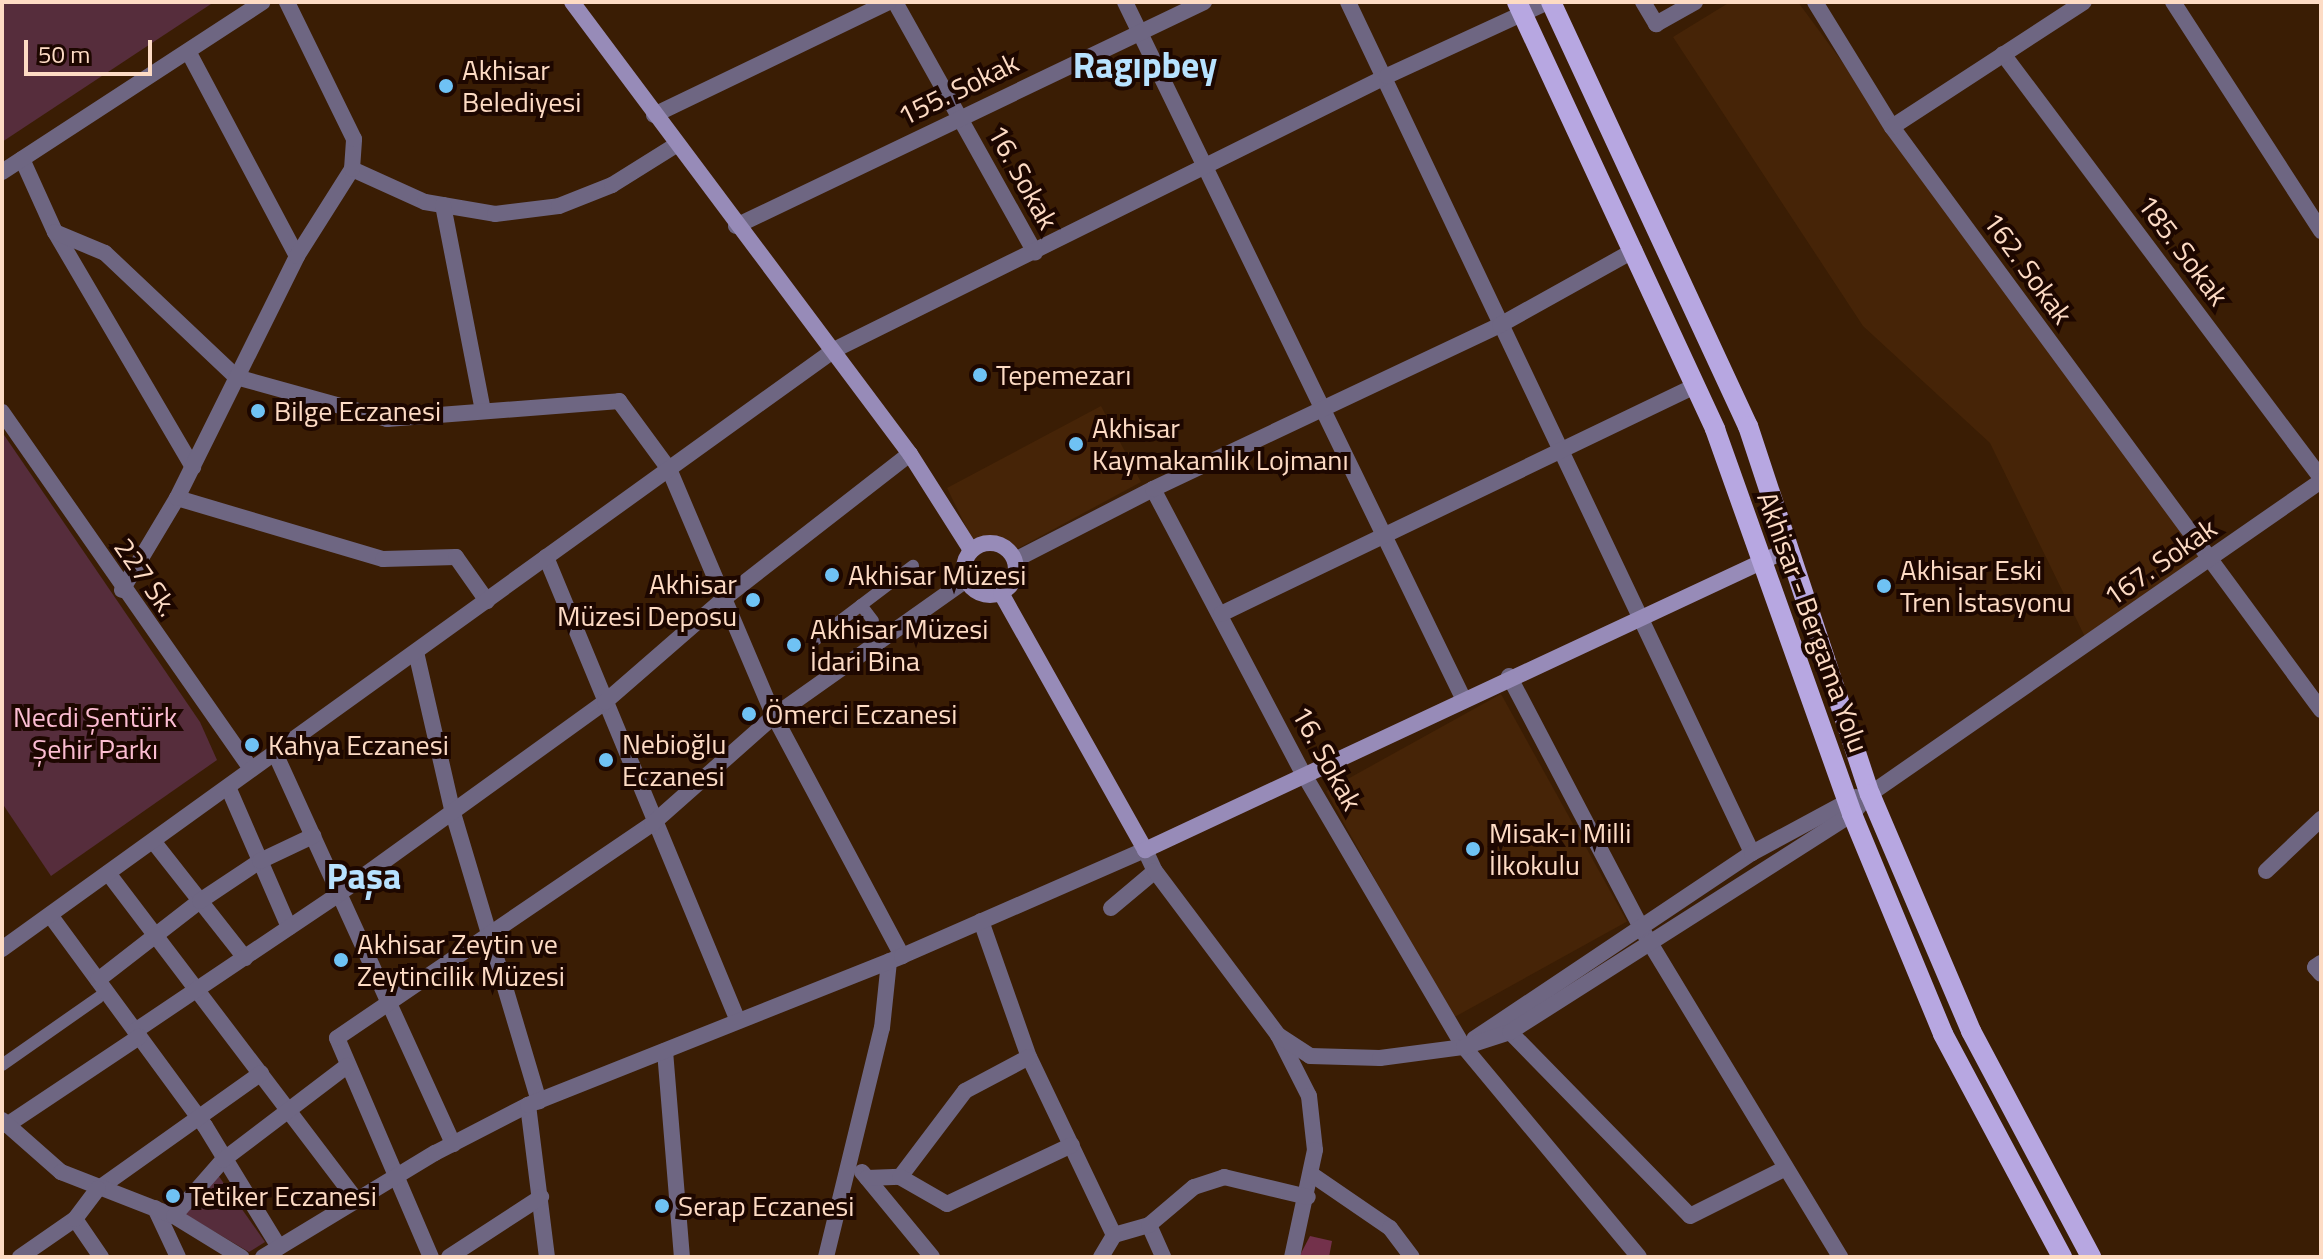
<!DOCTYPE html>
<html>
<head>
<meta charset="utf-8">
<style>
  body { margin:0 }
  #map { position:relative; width:2323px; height:1259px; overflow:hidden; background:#3a1d04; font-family:"Titillium Web",sans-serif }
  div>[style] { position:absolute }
  .built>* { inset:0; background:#462407; transform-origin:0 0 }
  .green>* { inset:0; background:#562d3c }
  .forest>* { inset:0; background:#73314b }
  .pedestrian>* { height:12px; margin:-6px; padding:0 6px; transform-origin:6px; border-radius:6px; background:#6e6682 }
  .minor>* { height:16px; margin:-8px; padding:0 8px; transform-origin:8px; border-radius:8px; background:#6e6682 }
  .tertiary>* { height:16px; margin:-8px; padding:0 8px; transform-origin:8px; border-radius:8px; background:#6e6682 }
  .secondary>* { height:16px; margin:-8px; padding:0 8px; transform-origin:8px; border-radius:8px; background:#978bb8 }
  .secondary>.ring { margin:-8px; padding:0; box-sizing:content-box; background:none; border:16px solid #978bb8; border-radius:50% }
  .primary>* { height:20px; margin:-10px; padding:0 10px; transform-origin:10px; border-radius:10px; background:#b7a7e1 }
  .dots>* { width:22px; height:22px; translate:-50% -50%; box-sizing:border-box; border:4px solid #1d0700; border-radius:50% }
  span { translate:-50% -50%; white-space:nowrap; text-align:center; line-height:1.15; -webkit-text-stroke:8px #1d0700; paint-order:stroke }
  .poi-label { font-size:28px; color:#fddbc4 }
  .left { translate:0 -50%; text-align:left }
  .right { translate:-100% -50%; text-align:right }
  .street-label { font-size:28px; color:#fddbc4 }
  .park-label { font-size:28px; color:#fcbdd2 }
  .district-label { font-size:36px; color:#b7e2ff; font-weight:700 }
  .frame { position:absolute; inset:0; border:4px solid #fddbc4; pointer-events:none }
  .scale { position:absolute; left:24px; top:40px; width:128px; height:36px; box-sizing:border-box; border:4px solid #fddbc4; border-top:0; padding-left:10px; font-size:24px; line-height:28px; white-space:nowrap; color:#fddbc4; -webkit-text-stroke:6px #1d0700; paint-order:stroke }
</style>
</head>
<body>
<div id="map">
  <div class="built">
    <i style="clip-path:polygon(1730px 2px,1798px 2px,2208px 559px,2088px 643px,1990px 443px,1863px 326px,1673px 37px)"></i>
    <i style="clip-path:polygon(1101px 406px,1141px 482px,1015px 550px,999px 536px,972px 539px,947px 488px)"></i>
    <i style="left:1501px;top:694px;width:260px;height:200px;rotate:61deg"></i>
  </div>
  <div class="green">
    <i style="clip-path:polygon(2px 2px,214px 2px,2px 142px)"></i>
    <i style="clip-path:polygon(2px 432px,200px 722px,217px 760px,51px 876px,2px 803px)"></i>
    <i style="clip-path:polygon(218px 1175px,265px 1242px,249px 1252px,183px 1213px)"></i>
  </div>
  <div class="forest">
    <i style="clip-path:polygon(1310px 1236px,1332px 1241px,1329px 1257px,1299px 1257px)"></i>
  </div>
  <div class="pedestrian">
    <i style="left:861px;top:605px;width:20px;rotate:53deg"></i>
    <i style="left:815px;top:640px;width:123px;rotate:-37.1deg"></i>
    <i style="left:2px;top:1065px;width:118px;rotate:-35deg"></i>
  </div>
  <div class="minor">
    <i style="left:895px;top:2px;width:287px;rotate:60.8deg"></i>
    <i style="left:1125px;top:2px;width:774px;rotate:64.1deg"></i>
    <i style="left:1348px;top:2px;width:942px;rotate:64.6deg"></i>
    <i style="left:1643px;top:2px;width:26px;rotate:59deg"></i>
    <i style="left:1656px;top:24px;width:45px;rotate:-29.4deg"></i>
    <i style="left:1815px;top:2px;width:147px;rotate:58.4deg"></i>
    <i style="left:1892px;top:127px;width:724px;rotate:53.65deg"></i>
    <i style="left:2173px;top:2px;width:273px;rotate:57.1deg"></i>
    <i style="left:189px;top:53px;width:230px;rotate:62deg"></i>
    <i style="left:2003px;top:54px;width:530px;rotate:53.13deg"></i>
    <i style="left:654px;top:115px;width:261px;rotate:-25.7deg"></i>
    <i style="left:1892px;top:127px;width:229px;rotate:-33.1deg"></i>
    <i style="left:22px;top:159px;width:80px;rotate:65.7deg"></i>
    <i style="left:55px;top:232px;width:273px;rotate:59.6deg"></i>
    <i style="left:352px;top:169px;width:80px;rotate:24.3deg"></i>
    <i style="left:425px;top:202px;width:71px;rotate:9.7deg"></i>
    <i style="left:495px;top:214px;width:64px;rotate:-7.1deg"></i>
    <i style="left:559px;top:206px;width:57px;rotate:-21.6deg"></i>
    <i style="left:612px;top:185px;width:75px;rotate:-32deg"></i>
    <i style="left:443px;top:205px;width:209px;rotate:79deg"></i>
    <i style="left:736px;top:226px;width:519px;rotate:-25.58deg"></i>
    <i style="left:55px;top:232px;width:54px;rotate:22.8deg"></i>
    <i style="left:105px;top:253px;width:180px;rotate:43.4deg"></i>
    <i style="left:236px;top:377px;width:157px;rotate:15.5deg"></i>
    <i style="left:387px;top:419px;width:233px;rotate:-4.4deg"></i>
    <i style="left:619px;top:401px;width:84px;rotate:53.7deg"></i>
    <i style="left:669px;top:469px;width:268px;rotate:67deg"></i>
    <i style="left:774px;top:716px;width:272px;rotate:61.9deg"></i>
    <i style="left:2px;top:412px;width:435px;rotate:55.1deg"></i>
    <i style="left:1153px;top:489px;width:321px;rotate:62.2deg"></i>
    <i style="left:1303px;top:773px;width:318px;rotate:59.6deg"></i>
    <i style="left:177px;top:498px;width:215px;rotate:16.5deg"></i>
    <i style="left:383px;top:559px;width:73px;rotate:-1.6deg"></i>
    <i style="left:456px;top:557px;width:54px;rotate:54.8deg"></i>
    <i style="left:546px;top:557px;width:502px;rotate:67.52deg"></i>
    <i style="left:1015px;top:560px;width:155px;rotate:-27.2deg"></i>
    <i style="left:1153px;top:489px;width:384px;rotate:-25.3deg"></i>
    <i style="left:1500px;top:325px;width:154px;rotate:-29.1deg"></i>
    <i style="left:122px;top:590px;width:107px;rotate:-59.1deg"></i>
    <i style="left:177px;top:498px;width:270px;rotate:-63.6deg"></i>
    <i style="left:297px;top:256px;width:103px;rotate:-57.7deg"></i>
    <i style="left:352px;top:169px;width:30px;rotate:-86deg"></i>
    <i style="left:354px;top:139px;width:153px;rotate:-116.1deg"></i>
    <i style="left:1221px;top:614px;width:526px;rotate:-25.69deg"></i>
    <i style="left:416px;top:652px;width:165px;rotate:77.1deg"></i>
    <i style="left:453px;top:813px;width:301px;rotate:73.4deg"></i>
    <i style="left:1509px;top:676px;width:281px;rotate:62.3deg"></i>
    <i style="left:275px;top:753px;width:430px;rotate:65.5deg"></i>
    <i style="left:228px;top:787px;width:153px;rotate:66.5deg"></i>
    <i style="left:153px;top:841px;width:149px;rotate:51.8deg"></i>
    <i style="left:2266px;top:871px;width:76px;rotate:-43.4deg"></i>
    <i style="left:108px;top:873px;width:409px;rotate:52.8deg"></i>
    <i style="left:1111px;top:908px;width:57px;rotate:-40.1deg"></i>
    <i style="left:50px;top:915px;width:262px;rotate:53.7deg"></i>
    <i style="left:205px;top:1126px;width:142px;rotate:58.6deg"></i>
    <i style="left:981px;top:921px;width:144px;rotate:70.6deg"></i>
    <i style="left:1029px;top:1057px;width:197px;rotate:64.5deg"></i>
    <i style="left:2321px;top:963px;width:7px;rotate:146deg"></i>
    <i style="left:2315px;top:967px;width:9px;rotate:49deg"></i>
    <i style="left:98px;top:980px;width:129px;rotate:-37.8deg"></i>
    <i style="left:200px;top:901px;width:72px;rotate:-33.7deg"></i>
    <i style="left:260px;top:861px;width:59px;rotate:-25.3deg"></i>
    <i style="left:135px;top:1031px;width:247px;rotate:-33.9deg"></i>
    <i style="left:340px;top:893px;width:327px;rotate:-35.8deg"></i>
    <i style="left:605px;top:702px;width:160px;rotate:-41deg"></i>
    <i style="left:726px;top:597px;width:233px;rotate:-37.9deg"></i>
    <i style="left:1510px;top:1032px;width:257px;rotate:45.6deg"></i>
    <i style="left:1690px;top:1216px;width:107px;rotate:-26.6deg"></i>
    <i style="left:1278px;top:1035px;width:68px;rotate:63.1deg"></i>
    <i style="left:1309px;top:1096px;width:54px;rotate:83.7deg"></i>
    <i style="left:1315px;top:1150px;width:109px;rotate:102.1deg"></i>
    <i style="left:337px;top:1038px;width:238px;rotate:66.8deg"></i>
    <i style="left:665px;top:1051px;width:207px;rotate:85.3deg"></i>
    <i style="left:528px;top:1105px;width:153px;rotate:82.9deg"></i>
    <i style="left:7px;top:1125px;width:159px;rotate:-33.7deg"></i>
    <i style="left:862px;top:1172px;width:110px;rotate:50.5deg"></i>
    <i style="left:1314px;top:1176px;width:92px;rotate:34.4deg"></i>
    <i style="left:1390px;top:1228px;width:36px;rotate:53deg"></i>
    <i style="left:900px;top:1177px;width:108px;rotate:-52.9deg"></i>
    <i style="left:965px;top:1091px;width:72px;rotate:-28deg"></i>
    <i style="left:867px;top:1178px;width:33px;rotate:-2deg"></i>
    <i style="left:900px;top:1177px;width:54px;rotate:29.9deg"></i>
    <i style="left:947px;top:1204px;width:138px;rotate:-25.3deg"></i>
    <i style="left:98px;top:1189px;width:200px;rotate:-35.4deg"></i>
    <i style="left:155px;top:1208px;width:54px;rotate:64.9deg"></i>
    <i style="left:75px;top:1219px;width:46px;rotate:55.6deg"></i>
    <i style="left:1149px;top:1225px;width:35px;rotate:66deg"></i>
    <i style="left:449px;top:1257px;width:110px;rotate:-33.1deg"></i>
    <i style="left:826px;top:1257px;width:236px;rotate:-76.3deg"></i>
    <i style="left:882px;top:1028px;width:67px;rotate:-84deg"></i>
    <i style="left:1101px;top:1257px;width:26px;rotate:-59deg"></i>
    <i style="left:1114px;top:1235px;width:36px;rotate:-16deg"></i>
    <i style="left:1149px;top:1225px;width:59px;rotate:-40.2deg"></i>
    <i style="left:1194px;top:1187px;width:32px;rotate:-18deg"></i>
    <i style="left:1224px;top:1177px;width:86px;rotate:13.4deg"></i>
  </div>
  <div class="tertiary">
    <i style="left:2px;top:172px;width:311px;rotate:-33.1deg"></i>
    <i style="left:1644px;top:933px;width:379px;rotate:58.8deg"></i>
    <i style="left:2px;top:949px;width:1025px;rotate:-35.75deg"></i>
    <i style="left:834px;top:350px;width:617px;rotate:-26.36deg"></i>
    <i style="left:1387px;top:76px;width:177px;rotate:-24.7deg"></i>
    <i style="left:337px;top:1038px;width:381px;rotate:-34.2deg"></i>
    <i style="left:652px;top:824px;width:163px;rotate:-41.5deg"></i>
    <i style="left:774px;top:716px;width:235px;rotate:-35.3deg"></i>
    <i style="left:1474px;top:1039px;width:334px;rotate:-33.8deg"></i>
    <i style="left:1752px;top:853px;width:118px;rotate:-28.3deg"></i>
    <i style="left:1464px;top:1047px;width:273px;rotate:50.2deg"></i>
    <i style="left:2px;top:1120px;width:79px;rotate:41.4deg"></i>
    <i style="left:61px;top:1172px;width:121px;rotate:21.3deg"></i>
    <i style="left:174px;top:1216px;width:79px;rotate:31.5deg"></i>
    <i style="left:174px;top:1216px;width:74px;rotate:-48.8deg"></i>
    <i style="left:223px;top:1160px;width:156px;rotate:-37.2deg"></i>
    <i style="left:20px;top:1257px;width:67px;rotate:-34.6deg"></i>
    <i style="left:75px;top:1219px;width:38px;rotate:-53deg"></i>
    <i style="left:263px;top:1257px;width:201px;rotate:-31.2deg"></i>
    <i style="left:435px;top:1153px;width:105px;rotate:-27.3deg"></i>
    <i style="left:528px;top:1105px;width:403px;rotate:-21.7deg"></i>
    <i style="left:902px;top:956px;width:265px;rotate:-23.6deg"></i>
    <i style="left:1145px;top:850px;width:23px;rotate:65deg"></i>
    <i style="left:1155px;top:871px;width:205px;rotate:53.1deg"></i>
    <i style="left:1278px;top:1035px;width:38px;rotate:33deg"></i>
    <i style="left:1310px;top:1056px;width:70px;rotate:1.6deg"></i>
    <i style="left:1380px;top:1058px;width:85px;rotate:-7.5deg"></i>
    <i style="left:1464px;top:1047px;width:48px;rotate:-18.1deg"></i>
    <i style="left:1510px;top:1032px;width:406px;rotate:-32.5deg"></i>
    <i style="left:1852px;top:814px;width:27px;rotate:-48deg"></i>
    <i style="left:1870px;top:794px;width:549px;rotate:-34.76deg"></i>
  </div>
  <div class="secondary">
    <i style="left:572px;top:2px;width:564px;rotate:53.21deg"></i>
    <i style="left:910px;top:454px;width:114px;rotate:57.6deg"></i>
    <i class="ring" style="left:964px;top:543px;width:36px;height:36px"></i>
    <i style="left:1001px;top:593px;width:295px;rotate:60.7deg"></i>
    <i style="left:1145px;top:850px;width:711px;rotate:-25.05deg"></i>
  </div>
  <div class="primary">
    <i style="left:1517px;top:2px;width:471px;rotate:65.1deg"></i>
    <i style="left:1715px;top:429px;width:409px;rotate:70.4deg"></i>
    <i style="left:1852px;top:814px;width:238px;rotate:67.5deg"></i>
    <i style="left:1943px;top:1034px;width:253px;rotate:61.9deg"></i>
    <i style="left:1551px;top:2px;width:468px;rotate:65.1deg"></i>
    <i style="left:1748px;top:426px;width:388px;rotate:71.7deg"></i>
    <i style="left:1870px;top:794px;width:258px;rotate:66.9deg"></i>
    <i style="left:1971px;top:1031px;width:256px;rotate:62deg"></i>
  </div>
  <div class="dots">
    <i style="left:446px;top:86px;background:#6fc2f4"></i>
    <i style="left:980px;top:375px;background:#6fc2f4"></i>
    <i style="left:258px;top:411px;background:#6fc2f4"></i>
    <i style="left:1076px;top:444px;background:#6fc2f4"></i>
    <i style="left:832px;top:575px;background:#6fc2f4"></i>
    <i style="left:1884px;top:586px;background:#6fc2f4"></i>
    <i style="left:753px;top:600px;background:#6fc2f4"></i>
    <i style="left:794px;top:645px;background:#6fc2f4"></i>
    <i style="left:749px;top:714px;background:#6fc2f4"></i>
    <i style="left:252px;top:745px;background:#6fc2f4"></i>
    <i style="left:606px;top:760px;background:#6fc2f4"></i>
    <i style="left:1473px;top:849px;background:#6fc2f4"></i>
    <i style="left:341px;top:960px;background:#6fc2f4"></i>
    <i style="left:173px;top:1196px;background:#6fc2f4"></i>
    <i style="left:662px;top:1206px;background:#6fc2f4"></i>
  </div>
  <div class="poi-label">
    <span class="left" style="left:462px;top:86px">Akhisar<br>Belediyesi</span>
    <span class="left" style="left:996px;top:375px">Tepemezarı</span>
    <span class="left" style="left:274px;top:411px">Bilge Eczanesi</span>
    <span class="left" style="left:1092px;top:444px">Akhisar<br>Kaymakamlık Lojmanı</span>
    <span class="left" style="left:1900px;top:586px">Akhisar Eski<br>Tren İstasyonu</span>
    <span class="left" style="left:848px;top:575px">Akhisar Müzesi</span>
    <span class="right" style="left:737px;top:600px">Akhisar<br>Müzesi Deposu</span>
    <span class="left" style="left:810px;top:645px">Akhisar Müzesi<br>İdari Bina</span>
    <span class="left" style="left:765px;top:714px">Ömerci Eczanesi</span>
    <span class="left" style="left:622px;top:760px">Nebioğlu<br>Eczanesi</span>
    <span class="left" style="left:268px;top:745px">Kahya Eczanesi</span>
    <span class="left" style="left:1489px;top:849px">Misak-ı Milli<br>İlkokulu</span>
    <span class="left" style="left:357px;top:960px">Akhisar Zeytin ve<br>Zeytincilik Müzesi</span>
    <span class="left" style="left:189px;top:1196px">Tetiker Eczanesi</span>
    <span class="left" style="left:678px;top:1206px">Serap Eczanesi</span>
  </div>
  <div class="street-label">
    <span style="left:958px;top:89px;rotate:-26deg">155. Sokak</span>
    <span style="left:1023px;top:177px;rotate:61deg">16. Sokak</span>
    <span style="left:2183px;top:250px;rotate:53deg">185. Sokak</span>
    <span style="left:2028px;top:268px;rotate:54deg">162. Sokak</span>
    <span style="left:2160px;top:562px;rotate:-35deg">167. Sokak</span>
    <span style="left:146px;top:577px;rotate:55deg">227 Sk.</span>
    <span style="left:1813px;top:622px;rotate:70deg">Akhisar - Bergama Yolu</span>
    <span style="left:1327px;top:758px;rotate:61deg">16. Sokak</span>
  </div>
  <div class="park-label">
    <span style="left:95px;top:733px">Necdi Şentürk<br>Şehir Parkı</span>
  </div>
  <div class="district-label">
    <span style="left:1145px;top:65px">Ragıpbey</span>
    <span style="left:364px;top:876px">Paşa</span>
  </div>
  <div class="frame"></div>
  <div class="scale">50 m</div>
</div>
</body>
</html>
